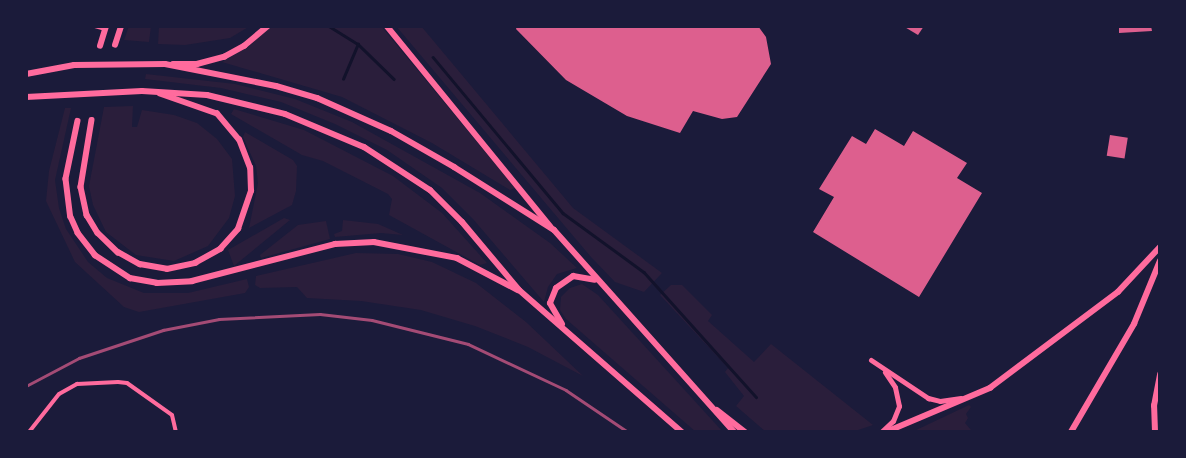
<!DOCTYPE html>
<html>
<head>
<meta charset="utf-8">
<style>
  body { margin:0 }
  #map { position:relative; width:1186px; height:458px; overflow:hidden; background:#1b1b3a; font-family:Rubik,sans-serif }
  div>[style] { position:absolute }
  .green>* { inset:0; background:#2a1e3b }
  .stream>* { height:2.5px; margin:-1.25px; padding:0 1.25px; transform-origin:1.25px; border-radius:1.25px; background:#12122b }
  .building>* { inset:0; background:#dd5f8e; transform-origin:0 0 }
  .minor>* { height:4px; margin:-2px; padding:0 2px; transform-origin:2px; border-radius:2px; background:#ff6b9d }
  .tertiary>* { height:5px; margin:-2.5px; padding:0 2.5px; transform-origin:2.5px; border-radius:2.5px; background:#ff6b9d }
  .secondary>* { height:5.5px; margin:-2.75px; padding:0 2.75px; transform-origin:2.75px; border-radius:2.75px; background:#ff6b9d }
  .primary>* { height:6px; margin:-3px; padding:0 3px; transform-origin:3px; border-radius:3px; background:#ff6b9d }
  .rail>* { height:2.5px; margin:-1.25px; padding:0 1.25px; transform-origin:1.25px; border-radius:1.25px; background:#a44b75 }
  span { translate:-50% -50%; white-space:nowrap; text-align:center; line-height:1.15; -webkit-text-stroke:5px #1b1b3a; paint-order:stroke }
  .frame { position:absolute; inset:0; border:28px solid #1b1b3a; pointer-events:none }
</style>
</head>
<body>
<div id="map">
  <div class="green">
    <i style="clip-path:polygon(129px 26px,151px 26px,149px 42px,124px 40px)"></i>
    <i style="clip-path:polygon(159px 26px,250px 26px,230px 38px,185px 45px,158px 44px)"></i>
    <i style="clip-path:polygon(272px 26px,381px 26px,515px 188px,510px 190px,432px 143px,342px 97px,222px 62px,248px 47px)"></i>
    <i style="clip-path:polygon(396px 26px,421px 26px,573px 208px,662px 273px,644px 292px,615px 282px,591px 257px)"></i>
    <i style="clip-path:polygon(146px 74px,235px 84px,295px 99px,352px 122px,480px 193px,550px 243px,577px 268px,557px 274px,548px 287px,544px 302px,473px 219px,442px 188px,387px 150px,335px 124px,281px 102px,221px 88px,145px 79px)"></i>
    <i style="clip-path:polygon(133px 106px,132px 127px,137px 127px,142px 110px,174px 115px,197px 123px,217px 139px,232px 159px,235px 196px,229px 218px,208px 246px,174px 261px,136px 255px,106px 232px,93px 205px,89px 186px,104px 107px)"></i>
    <i style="clip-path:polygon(65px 108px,71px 108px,55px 180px,59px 208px,66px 229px,88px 262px,107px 278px,144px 293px,188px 293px,247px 279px,249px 287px,245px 293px,139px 312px,124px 307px,75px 262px,46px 201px,49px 171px)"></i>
    <i style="clip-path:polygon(234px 109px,304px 130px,393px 176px,442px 213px,487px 263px,480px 265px,389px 215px,392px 199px,388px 194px,323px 161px,302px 155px,231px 114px)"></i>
    <i style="clip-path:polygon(245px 132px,293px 160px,297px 166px,296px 191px,292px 205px,249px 228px,258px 183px,256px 166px,243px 137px)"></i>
    <i style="clip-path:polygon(284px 218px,290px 220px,234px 266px,228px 250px)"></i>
    <i style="clip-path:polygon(343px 220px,378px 224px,403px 235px,381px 233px,335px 237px,334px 234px,342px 231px)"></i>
    <i style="clip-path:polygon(326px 221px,330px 239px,261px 258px,260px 255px,298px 225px)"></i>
    <i style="clip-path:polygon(356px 253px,398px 254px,432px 262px,476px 283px,526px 322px,583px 376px,528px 347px,475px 326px,421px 310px,361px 301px,307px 298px,297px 287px,260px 288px,255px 285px,256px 276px)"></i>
    <i style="clip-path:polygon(582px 284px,598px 295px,723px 432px,696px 432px,566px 319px,560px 310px,561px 297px,570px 288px)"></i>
    <i style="clip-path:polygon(671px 285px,682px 285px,712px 315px,708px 321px,754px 362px,771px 344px,873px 425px,852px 432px,765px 431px,736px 406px,744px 396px,725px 372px,728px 368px,660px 295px)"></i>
    <i style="clip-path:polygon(969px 405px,971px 407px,966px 414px,968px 418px,965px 423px,971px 430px,912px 432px)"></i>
  </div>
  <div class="stream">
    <i style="left:329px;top:26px;width:34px;rotate:32deg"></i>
    <i style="left:358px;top:44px;width:50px;rotate:44.2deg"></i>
    <i style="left:433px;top:57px;width:203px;rotate:50.2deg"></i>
    <i style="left:563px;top:213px;width:100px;rotate:36.1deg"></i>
    <i style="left:644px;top:272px;width:168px;rotate:48.1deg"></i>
    <i style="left:343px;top:79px;width:38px;rotate:-67deg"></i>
  </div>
  <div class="building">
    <i style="clip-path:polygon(517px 26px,758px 26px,766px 37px,771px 64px,737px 117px,722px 119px,693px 111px,680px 133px,627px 116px,566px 80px,516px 29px)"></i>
    <i style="clip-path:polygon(903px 26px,924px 26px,918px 35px)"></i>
    <i style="clip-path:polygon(1119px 26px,1151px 26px,1152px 31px,1119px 33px)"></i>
    <i style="clip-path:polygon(875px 129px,904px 146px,913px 131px,967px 163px,957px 178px,982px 193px,919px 297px,813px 232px,834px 197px,819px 189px,852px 136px,866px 144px)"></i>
    <i style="left:1110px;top:135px;width:18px;height:21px;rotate:9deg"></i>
  </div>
  <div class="minor">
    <i style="left:95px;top:26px;width:10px;rotate:17deg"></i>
    <i style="left:29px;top:432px;width:48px;rotate:-51.7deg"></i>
    <i style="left:59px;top:394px;width:21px;rotate:-29deg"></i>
    <i style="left:77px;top:384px;width:41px;rotate:-2.8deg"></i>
    <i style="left:118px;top:382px;width:9px;rotate:6deg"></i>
    <i style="left:127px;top:383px;width:55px;rotate:35.4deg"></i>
    <i style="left:172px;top:415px;width:17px;rotate:77deg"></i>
  </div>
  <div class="tertiary">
    <i style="left:871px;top:360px;width:69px;rotate:33.7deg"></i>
    <i style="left:928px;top:398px;width:12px;rotate:14deg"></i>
    <i style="left:940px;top:401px;width:21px;rotate:-8deg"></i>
    <i style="left:881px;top:432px;width:16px;rotate:-43deg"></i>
    <i style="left:893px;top:421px;width:16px;rotate:-68deg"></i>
    <i style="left:899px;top:406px;width:19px;rotate:-102deg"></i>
    <i style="left:895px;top:387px;width:18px;rotate:-124deg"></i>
  </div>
  <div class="secondary">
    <i style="left:387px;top:26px;width:259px;rotate:50.8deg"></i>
    <i style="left:115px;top:45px;width:20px;rotate:-72deg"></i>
    <i style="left:100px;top:46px;width:21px;rotate:-73deg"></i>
    <i style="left:173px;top:64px;width:24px"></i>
    <i style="left:197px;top:64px;width:28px;rotate:-15deg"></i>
    <i style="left:224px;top:57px;width:23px;rotate:-29deg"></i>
    <i style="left:244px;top:46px;width:31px;rotate:-40deg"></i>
    <i style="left:92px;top:120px;width:68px;rotate:99.3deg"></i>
    <i style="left:81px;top:187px;width:29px;rotate:78deg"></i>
    <i style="left:87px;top:215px;width:21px;rotate:59deg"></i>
    <i style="left:98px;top:233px;width:28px;rotate:44deg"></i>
    <i style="left:118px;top:252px;width:25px;rotate:29deg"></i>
    <i style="left:140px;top:264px;width:27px;rotate:10deg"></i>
    <i style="left:167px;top:269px;width:29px;rotate:-12deg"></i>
    <i style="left:195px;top:263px;width:29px;rotate:-29deg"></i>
    <i style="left:220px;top:249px;width:27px;rotate:-48deg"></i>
    <i style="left:238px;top:229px;width:40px;rotate:-71.1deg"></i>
    <i style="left:251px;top:191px;width:23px;rotate:-92deg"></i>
    <i style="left:250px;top:168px;width:30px;rotate:-111deg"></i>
    <i style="left:239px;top:140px;width:34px;rotate:-130deg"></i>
    <i style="left:217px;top:114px;width:60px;rotate:-160.7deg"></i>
    <i style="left:78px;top:121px;width:59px;rotate:101.7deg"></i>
    <i style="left:66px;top:179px;width:38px;rotate:83deg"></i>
    <i style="left:71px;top:217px;width:17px;rotate:66deg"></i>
    <i style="left:78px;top:233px;width:28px;rotate:52deg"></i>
    <i style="left:95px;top:255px;width:42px;rotate:33.3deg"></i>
    <i style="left:130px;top:278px;width:27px;rotate:10deg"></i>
    <i style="left:157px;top:283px;width:35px;rotate:-3deg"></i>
    <i style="left:192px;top:281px;width:148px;rotate:-14.5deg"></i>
    <i style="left:335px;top:244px;width:39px;rotate:-3deg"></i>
    <i style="left:374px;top:242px;width:85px;rotate:10.9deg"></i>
    <i style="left:457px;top:258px;width:69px;rotate:27.7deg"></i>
    <i style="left:717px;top:410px;width:36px;rotate:38deg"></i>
    <i style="left:886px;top:432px;width:113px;rotate:-22.9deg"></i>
    <i style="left:990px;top:388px;width:160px;rotate:-36.9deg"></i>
    <i style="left:1118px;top:292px;width:62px;rotate:-47deg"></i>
    <i style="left:1071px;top:432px;width:125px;rotate:-59.7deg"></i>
    <i style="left:1134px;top:324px;width:68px;rotate:-67.6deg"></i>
    <i style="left:1155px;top:432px;width:26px;rotate:-92deg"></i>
    <i style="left:1154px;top:406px;width:32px;rotate:-79deg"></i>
  </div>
  <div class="primary">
    <i style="left:26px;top:74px;width:49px;rotate:-10.6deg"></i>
    <i style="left:74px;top:65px;width:91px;rotate:-0.6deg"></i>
    <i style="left:165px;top:64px;width:113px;rotate:11.2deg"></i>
    <i style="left:276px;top:86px;width:43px;rotate:16.3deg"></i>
    <i style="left:317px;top:98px;width:81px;rotate:24deg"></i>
    <i style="left:391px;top:131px;width:73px;rotate:29.7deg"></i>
    <i style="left:454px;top:167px;width:118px;rotate:32.2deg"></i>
    <i style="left:554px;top:230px;width:271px;rotate:48.3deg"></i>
    <i style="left:26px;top:97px;width:116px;rotate:-3deg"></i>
    <i style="left:142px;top:91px;width:65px;rotate:3.5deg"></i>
    <i style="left:207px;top:95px;width:80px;rotate:13.7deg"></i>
    <i style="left:285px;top:114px;width:86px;rotate:22.7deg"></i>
    <i style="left:364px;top:147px;width:79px;rotate:33.1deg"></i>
    <i style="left:430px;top:190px;width:45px;rotate:45deg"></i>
    <i style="left:462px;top:222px;width:89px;rotate:50deg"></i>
    <i style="left:519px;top:290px;width:216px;rotate:41.1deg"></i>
    <i style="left:562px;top:324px;width:24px;rotate:-120deg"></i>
    <i style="left:550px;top:303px;width:16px;rotate:-68deg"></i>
    <i style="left:556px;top:288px;width:21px;rotate:-35deg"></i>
    <i style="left:573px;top:276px;width:22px;rotate:10deg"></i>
  </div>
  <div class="rail">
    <i style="left:26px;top:386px;width:60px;rotate:-27.8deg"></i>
    <i style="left:79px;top:358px;width:89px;rotate:-18.4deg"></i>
    <i style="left:163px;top:330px;width:57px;rotate:-11.1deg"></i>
    <i style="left:219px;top:319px;width:101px;rotate:-2.8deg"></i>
    <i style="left:320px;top:314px;width:52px;rotate:6.6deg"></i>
    <i style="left:372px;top:320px;width:99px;rotate:14deg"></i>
    <i style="left:468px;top:344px;width:108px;rotate:25.1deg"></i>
    <i style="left:566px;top:390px;width:75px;rotate:34.1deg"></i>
  </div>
  <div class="frame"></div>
</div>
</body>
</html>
